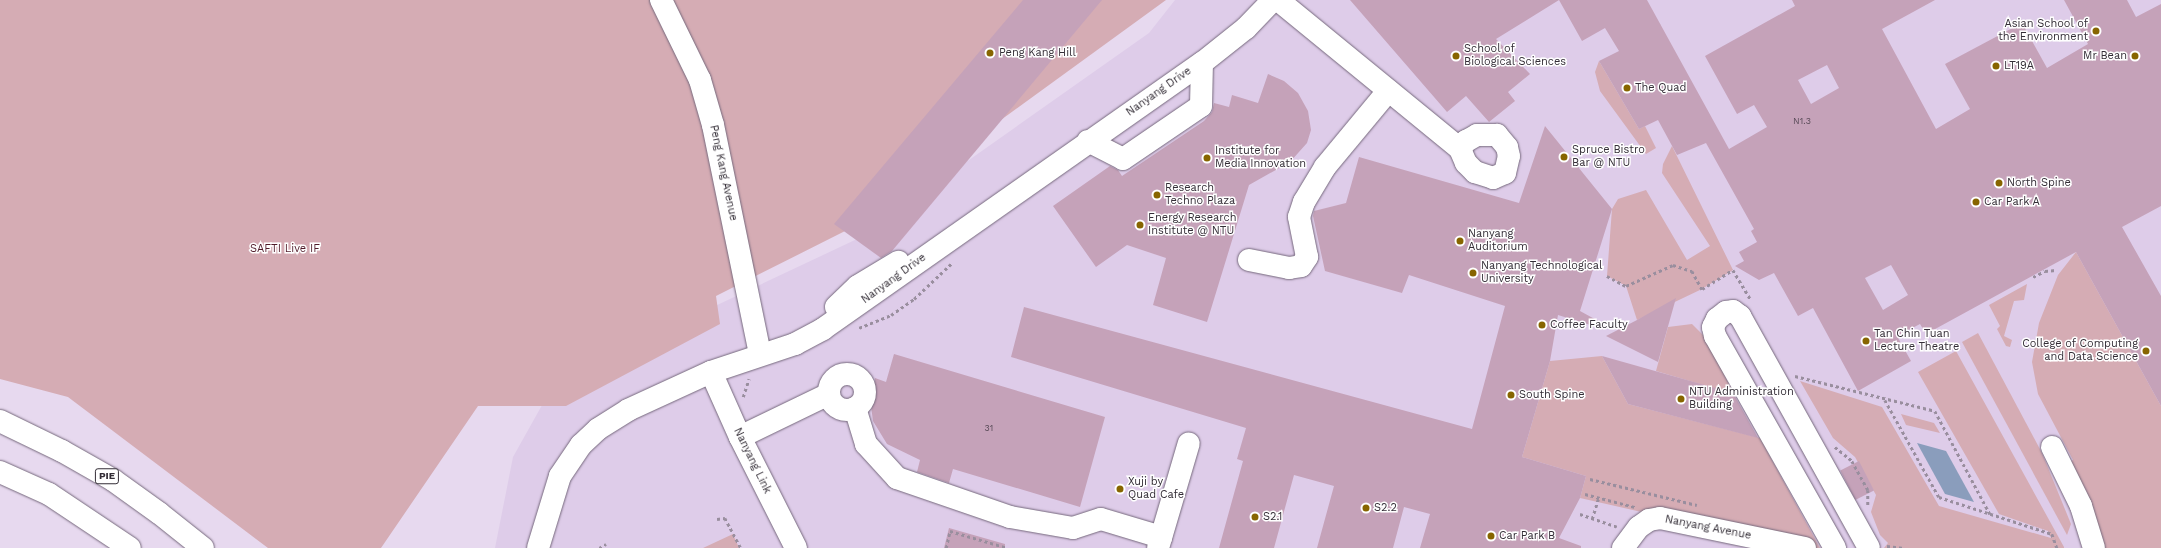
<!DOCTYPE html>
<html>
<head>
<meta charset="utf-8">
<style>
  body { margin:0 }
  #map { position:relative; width:2161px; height:548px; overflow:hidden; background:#e7d9ef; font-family:"Work Sans",sans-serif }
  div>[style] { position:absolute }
  .built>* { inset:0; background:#decce9 }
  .green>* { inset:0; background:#d5acb4 }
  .water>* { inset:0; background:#8a9dbc }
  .building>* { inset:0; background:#c5a2b9; transform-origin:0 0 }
  .path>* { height:2.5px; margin-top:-1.25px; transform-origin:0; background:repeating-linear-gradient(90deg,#998e9e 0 3px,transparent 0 6px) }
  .roads { filter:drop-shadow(0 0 1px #75687c) drop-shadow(0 0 1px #75687c) }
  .minor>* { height:22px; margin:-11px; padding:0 11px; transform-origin:11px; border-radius:11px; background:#fff }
  .minor>.ring { margin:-11px; padding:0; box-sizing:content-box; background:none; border:22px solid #fff; border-radius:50% }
  .highway>* { height:22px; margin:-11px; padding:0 11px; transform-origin:11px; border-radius:11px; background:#fff }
  .dots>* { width:11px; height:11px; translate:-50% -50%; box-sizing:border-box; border:2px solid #fff; border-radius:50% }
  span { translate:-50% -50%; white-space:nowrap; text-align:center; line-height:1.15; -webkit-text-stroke:3px #fff; paint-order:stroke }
  .number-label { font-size:9px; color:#584a57 }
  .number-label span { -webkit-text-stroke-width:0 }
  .shield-label span { padding:1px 3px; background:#fff; border:1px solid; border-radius:3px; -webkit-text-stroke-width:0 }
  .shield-label { font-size:10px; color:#332d36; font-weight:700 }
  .poi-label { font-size:11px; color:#332d36 }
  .right { translate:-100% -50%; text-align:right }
  .left { translate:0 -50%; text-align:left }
  .street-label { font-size:11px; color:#332d36 }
  .park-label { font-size:11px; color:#501b2a }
</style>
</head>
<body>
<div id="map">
  <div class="built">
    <i style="clip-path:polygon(1175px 0,2161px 0,2161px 548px,495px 548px,513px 457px,546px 398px,713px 307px,857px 239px,1149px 33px)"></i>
  </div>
  <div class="green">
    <i style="clip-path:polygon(0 0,1166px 0,855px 226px,716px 296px,720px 324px,566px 406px,478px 406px,381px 548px,268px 548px,68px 397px,0 379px)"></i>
    <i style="clip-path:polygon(1599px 61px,1639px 129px,1645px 126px,1656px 148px,1646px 154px,1600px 91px,1595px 72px)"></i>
    <i style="clip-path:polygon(1672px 146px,1733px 270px,1702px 289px,1637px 320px,1626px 286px,1607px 276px,1612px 209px,1618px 199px,1646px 190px,1687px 260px,1710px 246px,1662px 173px,1663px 164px)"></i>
    <i style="clip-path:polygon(2076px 252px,2161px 406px,2161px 548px,2099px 548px,2065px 464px,2073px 460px,2038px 394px,2032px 362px,2039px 323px,2058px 275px)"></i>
    <i style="clip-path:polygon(2027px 284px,2024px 300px,2014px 301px,2004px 336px,2012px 340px,2010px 347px,2006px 346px,1997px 329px,2000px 326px,1989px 305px)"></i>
    <i style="clip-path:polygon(1692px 324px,1705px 337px,1734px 394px,1656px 371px,1668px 327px)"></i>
    <i style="clip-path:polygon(1978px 333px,2042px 453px,2071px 524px,2067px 535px,1962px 342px)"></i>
    <i style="clip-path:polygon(1956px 351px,2064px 547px,2064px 548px,1884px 548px,1888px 543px,1880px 535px,1871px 512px,1876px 495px,1855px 457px,1833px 438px,1800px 381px,1882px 407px,1939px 506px,2051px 538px,2048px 531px,1999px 514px,1918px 372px)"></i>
    <i style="clip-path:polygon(1602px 356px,1628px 404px,1760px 438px,1820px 548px,1800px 548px,1580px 498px,1586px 476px,1522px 457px,1550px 361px)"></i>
    <i style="clip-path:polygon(1901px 414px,1934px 423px,1940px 433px,1906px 425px)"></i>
    <i style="clip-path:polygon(733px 534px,739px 548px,703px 548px)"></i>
  </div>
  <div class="water">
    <i style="clip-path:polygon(1917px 443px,1946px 451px,1974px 502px,1945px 494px)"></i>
  </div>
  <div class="building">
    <i style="clip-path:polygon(1023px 0,1102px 0,892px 251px,881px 258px,834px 224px)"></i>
    <i style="clip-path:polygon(1350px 0,1559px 0,1496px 39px,1530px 74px,1508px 92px,1515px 101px,1489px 122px,1466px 96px,1447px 112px)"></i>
    <i style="clip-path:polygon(evenodd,1559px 0,1647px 0,1729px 149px,1767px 127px,1754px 105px,1737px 114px,1705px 56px,1795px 6px,1792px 0,1935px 0,1882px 29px,1936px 129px,1970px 109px,1945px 64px,2022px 23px,2047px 68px,2088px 44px,2064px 0,2127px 0,2136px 17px,2161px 4px,2161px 206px,2122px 227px,2161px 296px,2161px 406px,2076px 252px,1926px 334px,1920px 324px,1897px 336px,1911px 361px,1858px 391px,1813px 308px,1798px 316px,1774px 273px,1759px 280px,1735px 266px,1744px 261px,1739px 252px,1757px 242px,1751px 231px,1754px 229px,1706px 143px,1677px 155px,1658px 120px,1639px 129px,1599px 61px,1619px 51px,1605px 28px,1582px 41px,1559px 0,1827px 65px,1839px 88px,1811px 104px,1798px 80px,1827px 65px,1559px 0,1891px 265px,1908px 295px,1883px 310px,1865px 278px,1891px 265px)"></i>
    <i style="clip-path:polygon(1268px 74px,1284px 81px,1298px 93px,1308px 111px,1311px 130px,1307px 143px,1290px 162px,1249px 185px,1207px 322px,1153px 305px,1166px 258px,1127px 245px,1096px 267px,1053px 206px,1110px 166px,1118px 170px,1122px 176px,1204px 121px,1212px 112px,1214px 103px,1229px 107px,1232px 95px,1258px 103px)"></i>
    <i style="clip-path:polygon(1545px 126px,1612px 209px,1580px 311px,1602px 323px,1600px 328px,1558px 315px,1550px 361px,1522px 457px,1586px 476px,1580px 498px,1559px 538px,1581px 546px,1581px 548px,1420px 548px,1430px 514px,1404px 507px,1393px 548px,1317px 548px,1334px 486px,1294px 475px,1274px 548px,1219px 548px,1243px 461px,1237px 459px,1246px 428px,1011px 357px,1024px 307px,1472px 429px,1505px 306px,1409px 275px,1402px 293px,1325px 271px,1313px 216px,1314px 211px,1346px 203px,1359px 157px,1519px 203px)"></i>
    <i style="clip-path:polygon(1676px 298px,1658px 362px,1606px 336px,1637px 320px)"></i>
    <i style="clip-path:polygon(894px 354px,1105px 417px,1080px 507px,953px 469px,949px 483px,917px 472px,920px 460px,887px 444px,873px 421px,871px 406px,875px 378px,886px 382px)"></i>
    <i style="clip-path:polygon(1602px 356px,1733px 393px,1758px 438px,1628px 404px)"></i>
    <i style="left:1859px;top:461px;width:33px;height:21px;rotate:63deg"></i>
    <i style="clip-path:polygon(949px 528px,1005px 544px,1005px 548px,944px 548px)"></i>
  </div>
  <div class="path">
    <i style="left:1607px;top:276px;width:21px;rotate:28deg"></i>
    <i style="left:1626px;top:286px;width:51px;rotate:-24.1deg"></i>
    <i style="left:1673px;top:265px;width:20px;rotate:18deg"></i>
    <i style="left:1692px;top:271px;width:21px;rotate:61deg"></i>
    <i style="left:1702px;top:289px;width:36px;rotate:-32deg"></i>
    <i style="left:1733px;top:270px;width:35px;rotate:59deg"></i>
    <i style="left:2033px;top:277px;width:13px;rotate:-27deg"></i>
    <i style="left:2045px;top:271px;width:11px;rotate:-5deg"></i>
    <i style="left:859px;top:328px;width:35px;rotate:-22deg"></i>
    <i style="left:891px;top:315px;width:28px;rotate:-35deg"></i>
    <i style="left:914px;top:299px;width:52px;rotate:-43.5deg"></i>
    <i style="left:1795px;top:376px;width:144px;rotate:14deg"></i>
    <i style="left:1935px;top:411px;width:117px;rotate:61.9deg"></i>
    <i style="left:743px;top:397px;width:19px;rotate:-72deg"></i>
    <i style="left:1885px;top:400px;width:111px;rotate:60.9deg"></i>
    <i style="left:1939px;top:497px;width:119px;rotate:18.1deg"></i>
    <i style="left:2052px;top:534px;width:15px;rotate:70deg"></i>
    <i style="left:1835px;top:447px;width:22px;rotate:39deg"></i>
    <i style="left:1852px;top:461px;width:33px;rotate:61deg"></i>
    <i style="left:1868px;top:490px;width:17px;rotate:90deg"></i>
    <i style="left:1590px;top:479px;width:110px;rotate:13.7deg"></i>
    <i style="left:1585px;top:494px;width:52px;rotate:14.6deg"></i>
    <i style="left:1580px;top:514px;width:39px;rotate:19deg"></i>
    <i style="left:717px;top:519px;width:8px;rotate:-7deg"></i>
    <i style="left:725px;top:518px;width:34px;rotate:62deg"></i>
    <i style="left:1592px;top:519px;width:21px;rotate:-73deg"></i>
    <i style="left:1887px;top:546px;width:17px;rotate:7deg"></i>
    <i style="left:599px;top:548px;width:8px;rotate:-30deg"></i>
    <i style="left:946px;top:548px;width:17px;rotate:-77deg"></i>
    <i style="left:950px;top:531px;width:60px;rotate:16.3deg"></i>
  </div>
  <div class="roads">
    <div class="minor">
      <i style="left:661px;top:0;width:89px;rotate:64deg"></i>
      <i style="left:700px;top:80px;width:47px;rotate:73.9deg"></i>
      <i style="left:713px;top:125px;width:234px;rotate:78.4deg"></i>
      <i style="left:1278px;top:0;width:235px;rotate:39.3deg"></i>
      <i style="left:1460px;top:149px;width:15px;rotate:67deg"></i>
      <i style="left:1466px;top:163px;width:13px;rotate:45deg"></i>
      <i style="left:1475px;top:172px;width:19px;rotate:18deg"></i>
      <i style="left:1493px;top:178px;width:13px;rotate:-23deg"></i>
      <i style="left:1505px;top:173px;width:17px;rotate:-77deg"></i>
      <i style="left:1509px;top:156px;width:9px;rotate:-103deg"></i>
      <i style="left:1507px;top:147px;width:16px;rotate:-130deg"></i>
      <i style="left:1497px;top:135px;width:20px;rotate:180deg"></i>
      <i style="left:1477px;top:135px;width:13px;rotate:151deg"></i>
      <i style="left:1466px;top:141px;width:10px;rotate:127deg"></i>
      <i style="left:1088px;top:141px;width:39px;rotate:27deg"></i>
      <i style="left:1123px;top:159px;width:94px;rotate:-34.2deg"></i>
      <i style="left:1201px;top:106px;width:43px;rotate:-88.7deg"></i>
      <i style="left:1249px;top:260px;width:41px;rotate:11.3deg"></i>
      <i style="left:1289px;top:268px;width:12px;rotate:-9deg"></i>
      <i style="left:1301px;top:266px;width:11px;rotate:-56deg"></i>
      <i style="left:1307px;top:257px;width:41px;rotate:-101.3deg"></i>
      <i style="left:1299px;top:217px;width:16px;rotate:-72deg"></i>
      <i style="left:1304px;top:202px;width:41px;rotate:-59deg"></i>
      <i style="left:1325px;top:167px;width:99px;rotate:-50.3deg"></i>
      <i style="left:836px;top:307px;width:30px;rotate:-44deg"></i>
      <i style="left:858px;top:286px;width:47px;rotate:-31deg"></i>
      <i style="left:711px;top:372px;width:71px;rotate:66deg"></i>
      <i style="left:740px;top:437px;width:124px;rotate:63.2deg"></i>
      <i class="ring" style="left:829px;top:374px;width:14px;height:14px"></i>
      <i style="left:855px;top:408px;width:38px;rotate:73deg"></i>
      <i style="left:866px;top:444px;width:46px;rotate:47.6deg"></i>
      <i style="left:897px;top:478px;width:120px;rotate:19deg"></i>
      <i style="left:1010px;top:517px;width:64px;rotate:9.9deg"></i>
      <i style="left:1073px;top:528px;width:29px;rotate:-18deg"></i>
      <i style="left:1101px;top:519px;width:63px;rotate:16.7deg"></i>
      <i style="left:740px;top:437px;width:99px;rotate:-25.8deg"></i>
      <i style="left:2052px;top:447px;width:66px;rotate:63.8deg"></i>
      <i style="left:2081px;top:506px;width:44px;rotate:72.8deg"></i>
      <i style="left:538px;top:548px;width:75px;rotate:-73deg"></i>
      <i style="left:560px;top:476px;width:37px;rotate:-56deg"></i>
      <i style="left:581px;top:445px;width:23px;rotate:-43deg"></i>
      <i style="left:598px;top:429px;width:36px;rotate:-32deg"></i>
      <i style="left:628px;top:410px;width:91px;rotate:-24.6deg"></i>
      <i style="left:711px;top:372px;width:89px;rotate:-18.4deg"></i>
      <i style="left:795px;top:344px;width:32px;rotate:-28deg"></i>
      <i style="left:823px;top:329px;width:463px;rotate:-35.1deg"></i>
      <i style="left:1202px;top:63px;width:56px;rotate:-38.5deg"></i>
      <i style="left:1246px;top:28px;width:39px;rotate:-46deg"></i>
      <i style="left:1158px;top:548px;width:109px;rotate:-73.6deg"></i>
      <i style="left:1623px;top:548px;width:26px;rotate:-53deg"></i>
      <i style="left:1639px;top:527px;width:12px;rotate:-35deg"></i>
      <i style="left:1649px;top:520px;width:11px;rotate:-10deg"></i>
      <i style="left:1660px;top:518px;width:148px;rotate:11.7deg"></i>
      <i style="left:1835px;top:548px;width:244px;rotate:-119.5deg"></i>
      <i style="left:1715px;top:336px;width:9px;rotate:-103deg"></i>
      <i style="left:1713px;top:327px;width:9px;rotate:-63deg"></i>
      <i style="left:1717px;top:319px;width:11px;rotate:-38deg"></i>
      <i style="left:1726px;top:312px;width:7px;rotate:-8deg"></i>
      <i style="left:1733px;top:311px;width:9px;rotate:36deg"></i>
      <i style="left:1740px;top:316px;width:265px;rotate:60.9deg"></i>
    </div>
    <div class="highway">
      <i style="left:0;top:421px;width:69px;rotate:25.8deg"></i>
      <i style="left:62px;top:451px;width:59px;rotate:29.6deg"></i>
      <i style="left:113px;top:480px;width:57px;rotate:35.7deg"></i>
      <i style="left:159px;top:513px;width:56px;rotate:38.5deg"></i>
      <i style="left:0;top:472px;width:54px;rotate:24.2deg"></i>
      <i style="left:49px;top:494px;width:97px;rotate:33.7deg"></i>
    </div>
  </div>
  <div class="dots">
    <i style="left:2096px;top:31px;background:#876500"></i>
    <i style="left:990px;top:53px;background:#876500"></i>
    <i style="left:1456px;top:56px;background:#876500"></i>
    <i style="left:2135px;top:56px;background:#876500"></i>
    <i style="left:1996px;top:66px;background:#876500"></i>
    <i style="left:1627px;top:88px;background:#876500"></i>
    <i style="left:1564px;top:157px;background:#876500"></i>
    <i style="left:1207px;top:158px;background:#876500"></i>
    <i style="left:1999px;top:183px;background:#876500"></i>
    <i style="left:1157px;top:195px;background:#876500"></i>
    <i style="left:1976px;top:202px;background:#876500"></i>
    <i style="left:1140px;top:225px;background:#876500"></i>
    <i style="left:1460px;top:241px;background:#876500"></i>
    <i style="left:1473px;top:273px;background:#876500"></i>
    <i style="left:1542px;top:325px;background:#876500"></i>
    <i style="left:1866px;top:341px;background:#876500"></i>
    <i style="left:2146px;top:351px;background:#876500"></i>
    <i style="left:1511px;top:395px;background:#876500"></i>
    <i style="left:1681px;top:399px;background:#876500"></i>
    <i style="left:1120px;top:489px;background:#876500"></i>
    <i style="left:1366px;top:508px;background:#876500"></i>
    <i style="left:1255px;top:517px;background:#876500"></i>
    <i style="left:1491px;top:536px;background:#876500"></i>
  </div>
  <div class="number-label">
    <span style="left:1802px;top:121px">N1.3</span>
    <span style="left:989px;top:428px">31</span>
  </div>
  <div class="shield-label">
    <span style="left:107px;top:476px">PIE</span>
  </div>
  <div class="poi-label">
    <span class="right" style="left:2088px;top:31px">Asian School of<br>the Environment</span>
    <span class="left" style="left:1464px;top:56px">School of<br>Biological Sciences</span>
    <span class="left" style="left:999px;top:53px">Peng Kang Hill</span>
    <span class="right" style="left:2127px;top:56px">Mr Bean</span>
    <span class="left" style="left:2004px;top:66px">LT19A</span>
    <span class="left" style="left:1635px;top:88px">The Quad</span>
    <span class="left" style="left:1572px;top:157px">Spruce Bistro<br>Bar @ NTU</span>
    <span class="left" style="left:1215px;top:158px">Institute for<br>Media Innovation</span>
    <span class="left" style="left:2007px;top:183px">North Spine</span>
    <span class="left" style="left:1165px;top:195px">Research<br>Techno Plaza</span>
    <span class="left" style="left:1984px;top:202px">Car Park A</span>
    <span class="left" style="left:1148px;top:225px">Energy Research<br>Institute @ NTU</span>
    <span class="left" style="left:1468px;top:241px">Nanyang<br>Auditorium</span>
    <span class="left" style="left:1481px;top:273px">Nanyang Technological<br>University</span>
    <span class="left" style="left:1550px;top:325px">Coffee Faculty</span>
    <span class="left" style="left:1874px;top:341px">Tan Chin Tuan<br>Lecture Theatre</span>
    <span class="right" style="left:2138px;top:351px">College of Computing<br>and Data Science</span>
    <span class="left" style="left:1689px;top:399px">NTU Administration<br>Building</span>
    <span class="left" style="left:1519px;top:395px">South Spine</span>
    <span class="left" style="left:1128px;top:489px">Xuji by<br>Quad Cafe</span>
    <span class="left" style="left:1374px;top:508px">S2.2</span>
    <span class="left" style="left:1263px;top:517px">S2.1</span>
    <span class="left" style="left:1499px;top:536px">Car Park B</span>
  </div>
  <div class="street-label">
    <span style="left:1159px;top:92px;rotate:-35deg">Nanyang Drive</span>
    <span style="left:723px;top:173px;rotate:78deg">Peng Kang Avenue</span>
    <span style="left:894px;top:279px;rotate:-36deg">Nanyang Drive</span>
    <span style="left:752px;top:461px;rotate:64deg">Nanyang Link</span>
    <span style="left:1708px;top:528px;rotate:11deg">Nanyang Avenue</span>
  </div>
  <div class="park-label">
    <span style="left:285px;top:249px">SAFTI Live IF</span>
  </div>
</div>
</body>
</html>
